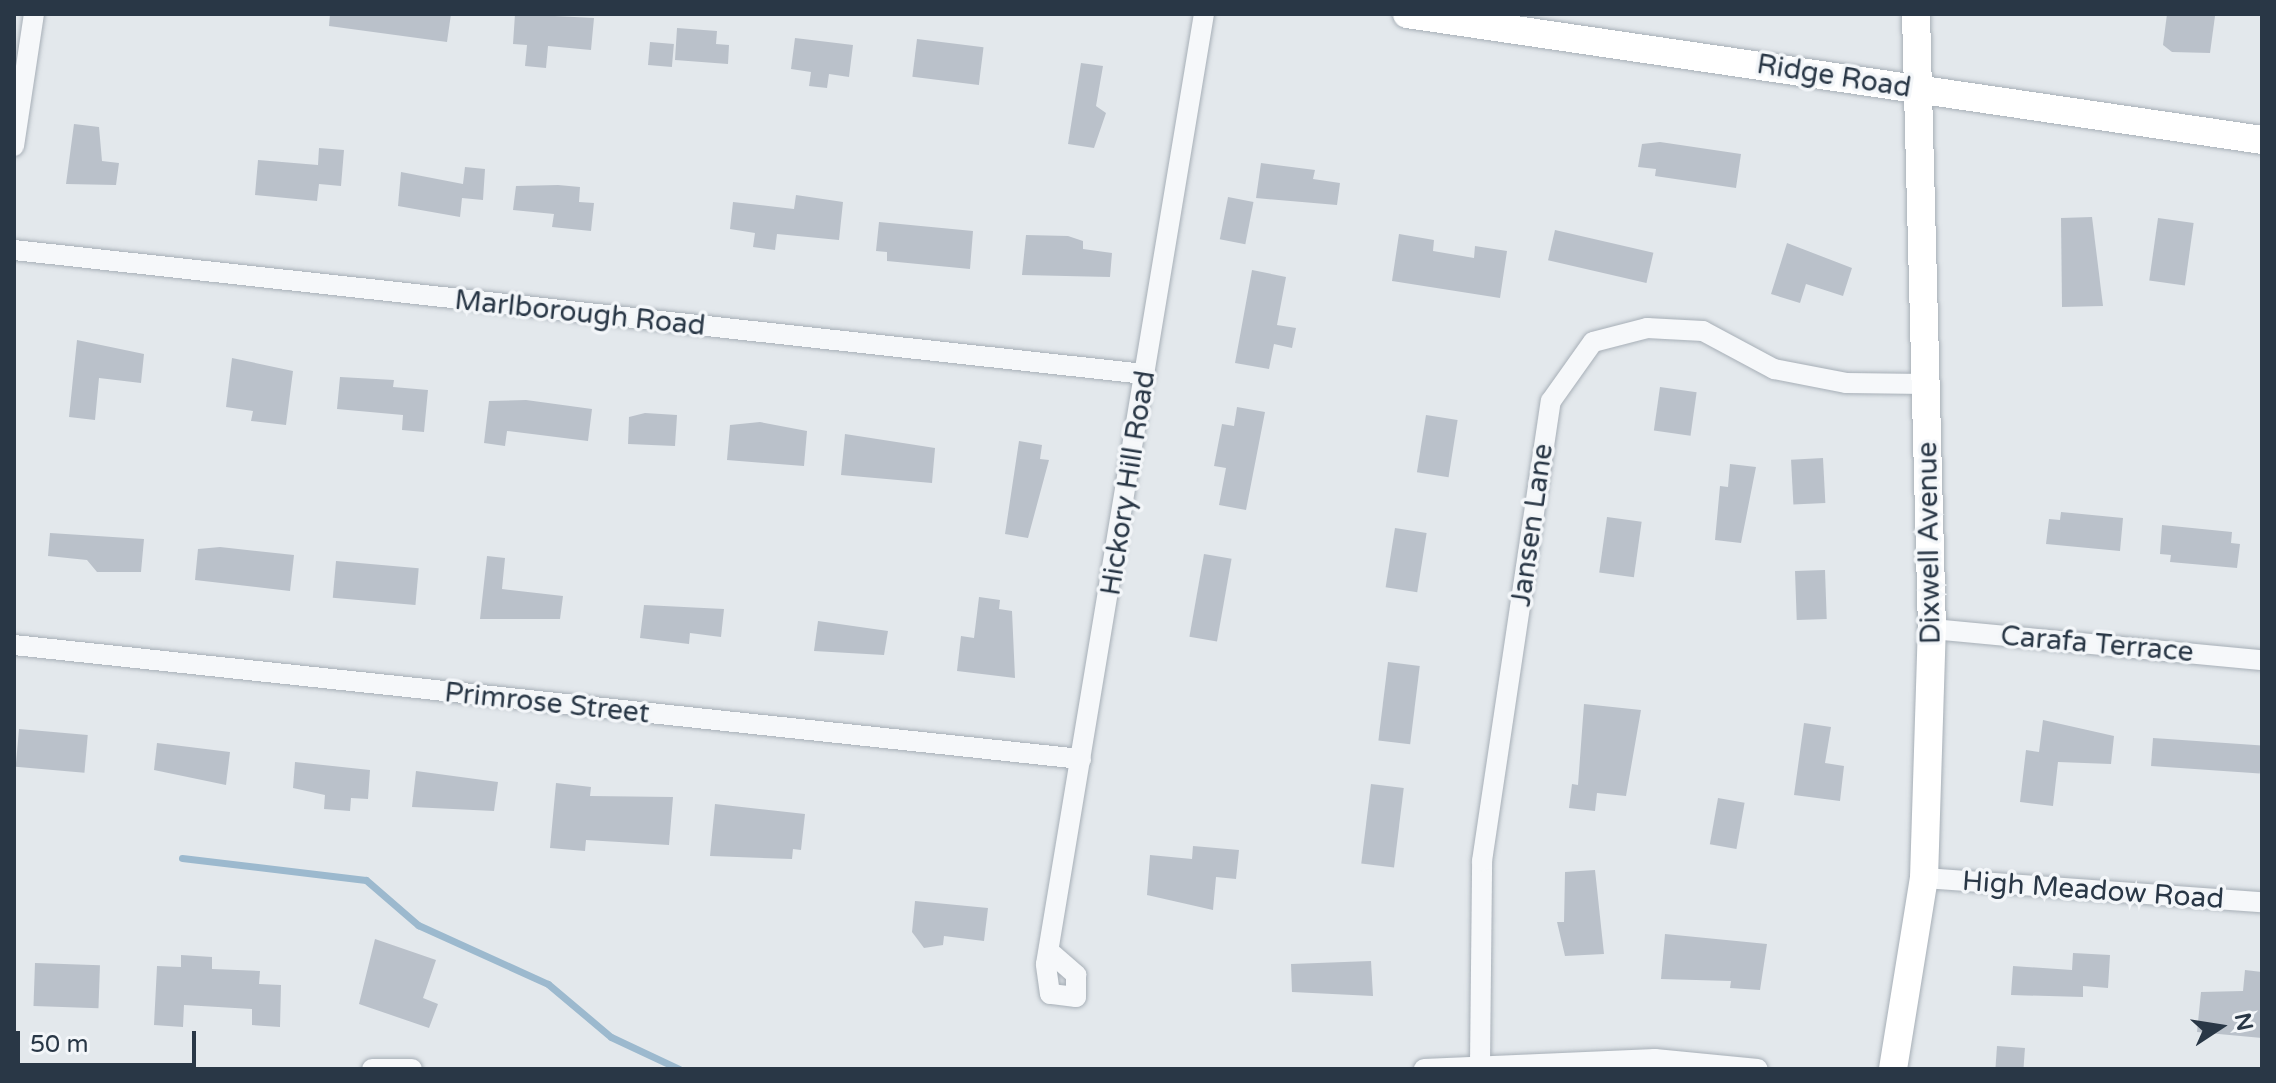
<!DOCTYPE html>
<html>
<head>
<meta charset="utf-8">
<style>
  body { margin:0 }
  #map { position:relative; width:2276px; height:1083px; overflow:hidden; background:#e3e8ec; font-family:"Varela Round",sans-serif }
  div>[style] { position:absolute }
  .stream>* { height:7px; margin:-3.5px; padding:0 3.5px; transform-origin:3.5px; border-radius:3.5px; background:#9cb9ce }
  .building>* { inset:0; background:#bac1ca; transform-origin:0 0 }
  .roads { filter:drop-shadow(0 0 2px #a7afb7) drop-shadow(0 0 2px #a7afb7) }
  .street>* { height:20px; margin:-10px; padding:0 10px; transform-origin:10px; border-radius:10px; background:#f6f8fa }
  .secondary>* { height:28px; margin:-14px; padding:0 14px; transform-origin:14px; border-radius:14px; background:#fff }
  span { translate:-50% -50%; white-space:nowrap; text-align:center; line-height:1.15; -webkit-text-stroke:7px #f3f6f9; paint-order:stroke }
  .street-label { font-size:28px; color:#293746 }
  .frame { position:absolute; inset:0; border:16px solid #293746; pointer-events:none }
  .north { position:absolute; left:2180px; top:987px; width:80px; height:80px; -webkit-text-stroke:6px #f3f6f9; paint-order:stroke; rotate:78deg; font-size:22px; font-weight:700; line-height:32px; text-align:center; color:#293746 }
  .north::after { content:''; display:block; margin:auto; width:28px; height:36px; background:#293746; clip-path:polygon(50% 0,100% 100%,50% 72%,0 100%) }
  .scale { position:absolute; left:16px; top:1031px; width:180px; height:36px; box-sizing:border-box; border:4px solid #293746; border-top:0; padding-left:10px; font-size:24px; line-height:28px; white-space:nowrap; color:#293746; -webkit-text-stroke:6px #f3f6f9; paint-order:stroke }
</style>
</head>
<body>
<div id="map">
  <div class="stream">
    <i style="left:182px;top:858px;width:185px;rotate:6.8deg"></i>
    <i style="left:366px;top:880px;width:69px;rotate:40.9deg"></i>
    <i style="left:418px;top:925px;width:143px;rotate:24.4deg"></i>
    <i style="left:548px;top:984px;width:82px;rotate:40.1deg"></i>
    <i style="left:611px;top:1037px;width:75px;rotate:25.2deg"></i>
  </div>
  <div class="building">
    <i style="clip-path:polygon(330px 14px,451px 14px,447px 42px,329px 26px)"></i>
    <i style="clip-path:polygon(515px 14px,594px 18px,591px 50px,548px 46px,546px 68px,525px 66px,527px 45px,513px 44px)"></i>
    <i style="clip-path:polygon(2167px 14px,2215px 16px,2210px 53px,2172px 52px,2163px 45px)"></i>
    <i style="clip-path:polygon(677px 28px,717px 31px,716px 44px,729px 45px,728px 64px,675px 60px)"></i>
    <i style="clip-path:polygon(795px 38px,853px 45px,849px 77px,829px 74px,827px 88px,809px 86px,811px 72px,791px 69px)"></i>
    <i style="left:917px;top:39px;width:67px;height:38px;rotate:7deg"></i>
    <i style="left:650px;top:42px;width:24px;height:23px;rotate:5deg"></i>
    <i style="clip-path:polygon(1081px 63px,1103px 66px,1096px 106px,1106px 113px,1094px 148px,1068px 144px)"></i>
    <i style="clip-path:polygon(74px 124px,99px 127px,102px 161px,119px 163px,116px 185px,66px 184px)"></i>
    <i style="clip-path:polygon(1660px 142px,1741px 154px,1736px 188px,1655px 176px,1656px 169px,1638px 167px,1642px 144px)"></i>
    <i style="clip-path:polygon(319px 148px,344px 150px,341px 186px,319px 184px,317px 201px,255px 195px,258px 160px,318px 165px)"></i>
    <i style="clip-path:polygon(1261px 163px,1315px 170px,1313px 179px,1340px 183px,1337px 205px,1256px 198px)"></i>
    <i style="clip-path:polygon(465px 167px,485px 169px,483px 200px,462px 198px,460px 217px,398px 206px,401px 172px,463px 184px)"></i>
    <i style="clip-path:polygon(558px 185px,580px 187px,579px 202px,594px 203px,591px 231px,552px 227px,554px 214px,513px 210px,516px 186px)"></i>
    <i style="clip-path:polygon(796px 195px,843px 202px,839px 240px,777px 234px,775px 250px,753px 247px,755px 233px,730px 229px,733px 202px,794px 209px)"></i>
    <i style="left:1228px;top:197px;width:26px;height:43px;rotate:11deg"></i>
    <i style="clip-path:polygon(2092px 217px,2103px 306px,2062px 307px,2061px 218px)"></i>
    <i style="left:2158px;top:218px;width:36px;height:63px;rotate:8deg"></i>
    <i style="clip-path:polygon(879px 222px,973px 231px,970px 269px,887px 261px,887px 252px,876px 251px)"></i>
    <i style="left:1555px;top:230px;width:101px;height:31px;rotate:13deg"></i>
    <i style="clip-path:polygon(1399px 234px,1434px 240px,1433px 251px,1474px 258px,1475px 246px,1507px 251px,1500px 298px,1392px 281px)"></i>
    <i style="clip-path:polygon(1026px 235px,1068px 236px,1083px 241px,1083px 249px,1112px 253px,1110px 277px,1022px 275px)"></i>
    <i style="clip-path:polygon(1787px 243px,1852px 268px,1843px 296px,1806px 284px,1800px 303px,1771px 294px)"></i>
    <i style="clip-path:polygon(1252px 270px,1286px 277px,1277px 325px,1296px 328px,1292px 348px,1274px 344px,1269px 369px,1235px 363px)"></i>
    <i style="clip-path:polygon(77px 340px,144px 354px,141px 383px,99px 378px,95px 420px,69px 417px)"></i>
    <i style="clip-path:polygon(232px 358px,293px 371px,286px 425px,251px 421px,253px 411px,226px 407px)"></i>
    <i style="clip-path:polygon(340px 377px,394px 380px,393px 387px,428px 390px,424px 432px,402px 430px,403px 415px,337px 409px)"></i>
    <i style="left:1660px;top:387px;width:37px;height:44px;rotate:8deg"></i>
    <i style="clip-path:polygon(526px 400px,592px 409px,588px 441px,507px 431px,505px 446px,484px 443px,489px 401px)"></i>
    <i style="clip-path:polygon(1237px 407px,1265px 412px,1246px 510px,1219px 505px,1226px 468px,1214px 466px,1222px 424px,1234px 426px)"></i>
    <i style="clip-path:polygon(645px 413px,677px 415px,675px 446px,628px 444px,629px 417px)"></i>
    <i style="left:1426px;top:415px;width:32px;height:58px;rotate:9deg"></i>
    <i style="clip-path:polygon(760px 422px,807px 431px,804px 466px,727px 460px,730px 425px)"></i>
    <i style="clip-path:polygon(845px 434px,935px 448px,932px 483px,841px 475px)"></i>
    <i style="clip-path:polygon(1019px 441px,1042px 445px,1040px 459px,1049px 460px,1028px 538px,1005px 534px)"></i>
    <i style="left:1823px;top:458px;width:45px;height:32px;rotate:87deg"></i>
    <i style="clip-path:polygon(1730px 464px,1756px 467px,1741px 543px,1715px 540px,1720px 486px,1728px 487px)"></i>
    <i style="clip-path:polygon(2061px 512px,2123px 518px,2120px 551px,2046px 544px,2049px 519px,2060px 520px)"></i>
    <i style="left:1607px;top:517px;width:35px;height:56px;rotate:8deg"></i>
    <i style="clip-path:polygon(2162px 525px,2232px 532px,2231px 543px,2240px 544px,2237px 568px,2170px 562px,2171px 555px,2160px 554px)"></i>
    <i style="left:1395px;top:528px;width:32px;height:60px;rotate:9deg"></i>
    <i style="clip-path:polygon(50px 533px,144px 539px,141px 572px,97px 572px,87px 560px,48px 556px)"></i>
    <i style="clip-path:polygon(220px 547px,294px 555px,290px 591px,195px 580px,198px 549px)"></i>
    <i style="left:1204px;top:554px;width:28px;height:84px;rotate:10deg"></i>
    <i style="clip-path:polygon(487px 556px,505px 558px,502px 589px,563px 596px,560px 619px,480px 619px)"></i>
    <i style="left:336px;top:561px;width:83px;height:37px;rotate:5deg"></i>
    <i style="left:1825px;top:570px;width:49px;height:30px;rotate:88deg"></i>
    <i style="clip-path:polygon(979px 597px,1000px 600px,999px 609px,1012px 611px,1015px 678px,957px 671px,961px 636px,974px 638px)"></i>
    <i style="clip-path:polygon(644px 605px,724px 609px,721px 637px,690px 633px,689px 644px,640px 638px)"></i>
    <i style="clip-path:polygon(818px 621px,888px 631px,884px 655px,814px 651px)"></i>
    <i style="left:1388px;top:662px;width:32px;height:79px;rotate:7deg"></i>
    <i style="clip-path:polygon(1584px 704px,1641px 710px,1626px 796px,1597px 793px,1595px 811px,1569px 808px,1572px 784px,1578px 785px)"></i>
    <i style="clip-path:polygon(2043px 720px,2114px 736px,2111px 764px,2058px 762px,2053px 806px,2020px 802px,2026px 750px,2039px 752px)"></i>
    <i style="clip-path:polygon(1804px 723px,1831px 727px,1825px 763px,1844px 766px,1840px 801px,1794px 795px)"></i>
    <i style="left:19px;top:729px;width:69px;height:38px;rotate:5deg"></i>
    <i style="left:2153px;top:738px;width:109px;height:28px;rotate:4deg"></i>
    <i style="clip-path:polygon(157px 743px,230px 752px,226px 785px,154px 770px)"></i>
    <i style="clip-path:polygon(295px 762px,370px 770px,368px 799px,351px 798px,350px 811px,324px 809px,325px 795px,293px 788px)"></i>
    <i style="clip-path:polygon(416px 771px,498px 782px,494px 811px,412px 807px)"></i>
    <i style="clip-path:polygon(556px 783px,591px 787px,590px 796px,673px 797px,669px 845px,586px 840px,585px 851px,550px 848px)"></i>
    <i style="left:1371px;top:784px;width:33px;height:80px;rotate:7deg"></i>
    <i style="left:1718px;top:798px;width:27px;height:47px;rotate:10deg"></i>
    <i style="clip-path:polygon(715px 804px,805px 814px,801px 850px,793px 849px,792px 859px,710px 856px)"></i>
    <i style="clip-path:polygon(1193px 846px,1239px 850px,1236px 879px,1216px 877px,1213px 910px,1147px 895px,1150px 855px,1192px 859px)"></i>
    <i style="clip-path:polygon(1595px 870px,1604px 954px,1565px 956px,1557px 922px,1564px 922px,1565px 872px)"></i>
    <i style="clip-path:polygon(915px 901px,988px 908px,984px 941px,944px 936px,943px 945px,924px 948px,912px 932px)"></i>
    <i style="clip-path:polygon(1665px 934px,1767px 944px,1760px 990px,1730px 988px,1731px 981px,1661px 979px)"></i>
    <i style="clip-path:polygon(375px 939px,436px 960px,423px 998px,438px 1004px,429px 1028px,359px 1004px)"></i>
    <i style="clip-path:polygon(2073px 953px,2110px 955px,2108px 988px,2083px 986px,2083px 997px,2011px 995px,2013px 966px,2072px 970px)"></i>
    <i style="clip-path:polygon(181px 955px,212px 957px,212px 969px,260px 971px,259px 984px,281px 985px,280px 1027px,252px 1025px,252px 1009px,184px 1005px,183px 1027px,154px 1025px,157px 966px,181px 967px)"></i>
    <i style="clip-path:polygon(1371px 961px,1373px 996px,1292px 992px,1291px 964px)"></i>
    <i style="left:35px;top:963px;width:65px;height:43px;rotate:2deg"></i>
    <i style="clip-path:polygon(2245px 970px,2262px 972px,2262px 1038px,2197px 1032px,2201px 992px,2243px 991px)"></i>
    <i style="left:1997px;top:1046px;width:28px;height:23px;rotate:4deg"></i>
  </div>
  <div class="roads">
    <div class="street">
      <i style="left:14px;top:146px;width:134px;rotate:-81.4deg"></i>
      <i style="left:14px;top:250px;width:1138px;rotate:6.26deg"></i>
      <i style="left:1932px;top:629px;width:331px;rotate:5.4deg"></i>
      <i style="left:14px;top:645px;width:1073px;rotate:6.1deg"></i>
      <i style="left:1924px;top:878px;width:339px;rotate:4.1deg"></i>
      <i style="left:1050px;top:952px;width:35px;rotate:41deg"></i>
      <i style="left:1076px;top:975px;width:22px;rotate:90deg"></i>
      <i style="left:1076px;top:997px;width:26px;rotate:-173deg"></i>
      <i style="left:1050px;top:994px;width:30px;rotate:-98deg"></i>
      <i style="left:1046px;top:964px;width:963px;rotate:-80.56deg"></i>
      <i style="left:1480px;top:1064px;width:203px;rotate:-89.4deg"></i>
      <i style="left:1482px;top:861px;width:465px;rotate:-81.5deg"></i>
      <i style="left:1551px;top:401px;width:72px;rotate:-54.6deg"></i>
      <i style="left:1593px;top:342px;width:56px;rotate:-14.5deg"></i>
      <i style="left:1647px;top:328px;width:56px;rotate:3.1deg"></i>
      <i style="left:1703px;top:331px;width:81px;rotate:28.2deg"></i>
      <i style="left:1774px;top:369px;width:73px;rotate:11deg"></i>
      <i style="left:1846px;top:383px;width:79px;rotate:0.7deg"></i>
      <i style="left:372px;top:1069px;width:40px"></i>
      <i style="left:1424px;top:1069px;width:231px;rotate:-2.5deg"></i>
      <i style="left:1655px;top:1059px;width:103px;rotate:5.5deg"></i>
    </div>
    <div class="secondary">
      <i style="left:1407px;top:14px;width:864px;rotate:8.38deg"></i>
      <i style="left:1893px;top:1069px;width:193px;rotate:-80.8deg"></i>
      <i style="left:1924px;top:878px;width:249px;rotate:-88.2deg"></i>
      <i style="left:1932px;top:629px;width:615px;rotate:-91.49deg"></i>
    </div>
  </div>
  <div class="street-label">
    <span style="left:1834px;top:76px;rotate:9deg">Ridge Road</span>
    <span style="left:580px;top:313px;rotate:6deg">Marlborough Road</span>
    <span style="left:1128px;top:483px;rotate:-81deg">Hickory Hill Road</span>
    <span style="left:1532px;top:525px;rotate:-82deg">Jansen Lane</span>
    <span style="left:1929px;top:543px;rotate:-91deg">Dixwell Avenue</span>
    <span style="left:2097px;top:644px;rotate:5deg">Carafa Terrace</span>
    <span style="left:547px;top:703px;rotate:6deg">Primrose Street</span>
    <span style="left:2093px;top:890px;rotate:4deg">High Meadow Road</span>
  </div>
  <div class="frame"></div>
  <div class="north">N</div>
  <div class="scale">50 m</div>
</div>
</body>
</html>
